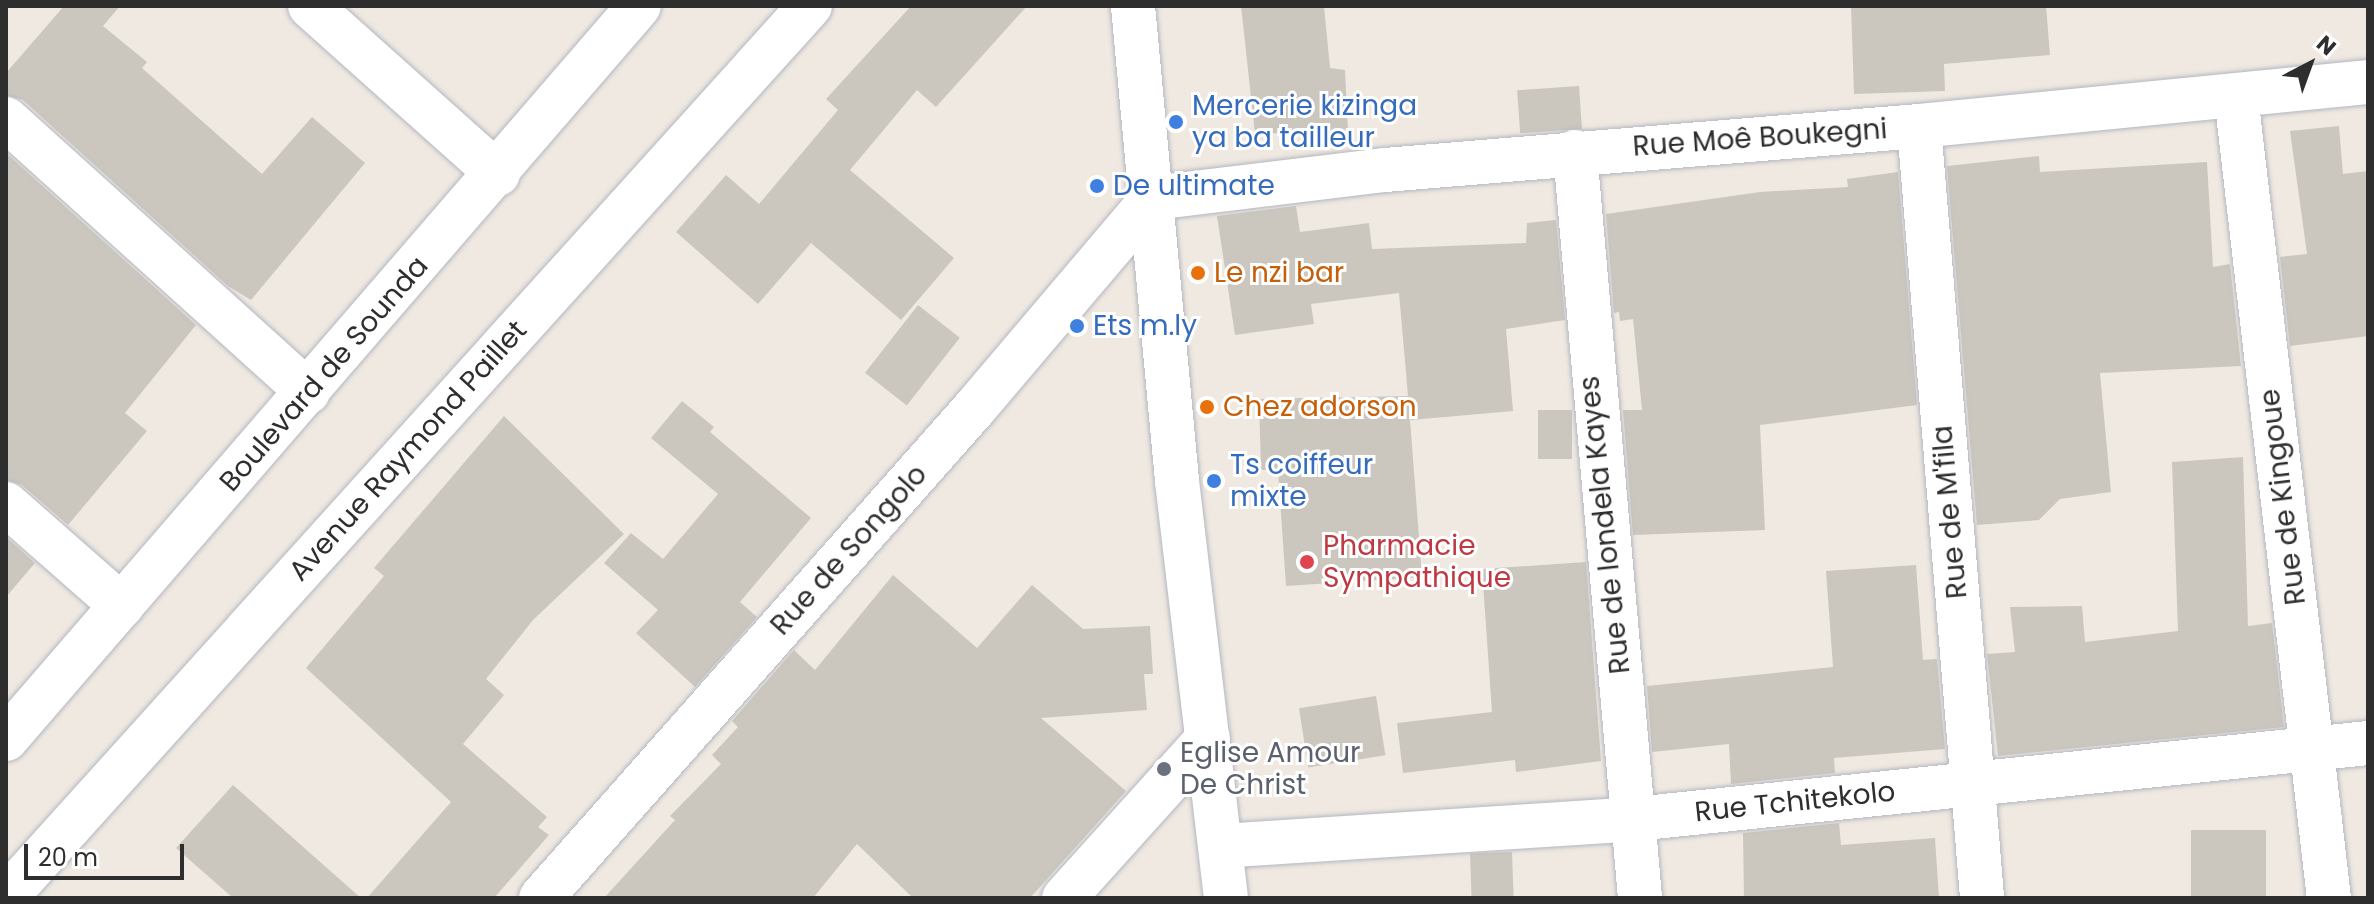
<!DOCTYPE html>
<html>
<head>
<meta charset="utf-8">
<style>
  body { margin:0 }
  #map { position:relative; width:2374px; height:904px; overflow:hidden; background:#efe9e1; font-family:Poppins,sans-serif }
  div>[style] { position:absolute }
  .building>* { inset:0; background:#cbc7bf; transform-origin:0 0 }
  .roads { filter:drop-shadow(0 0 2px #b4b7c1) drop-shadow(0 0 2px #b4b7c1) }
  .street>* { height:44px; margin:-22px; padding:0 22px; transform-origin:22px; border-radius:22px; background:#fff }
  .secondary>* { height:44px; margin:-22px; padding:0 22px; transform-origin:22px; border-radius:22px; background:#fff }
  .dots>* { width:22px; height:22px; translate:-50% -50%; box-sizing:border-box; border:4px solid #fff; border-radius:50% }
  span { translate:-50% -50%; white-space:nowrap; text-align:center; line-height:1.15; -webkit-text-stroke:6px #fff; paint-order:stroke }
  .shop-label { font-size:28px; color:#366cbe }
  .left { translate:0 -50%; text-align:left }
  .street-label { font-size:28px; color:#2e2e2e }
  .food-label { font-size:28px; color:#c56008 }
  .health-label { font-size:28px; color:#be3a42 }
  .worship-label { font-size:28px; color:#5b616d }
  .frame { position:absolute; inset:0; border:8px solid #2e2e2e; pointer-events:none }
  .north { position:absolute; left:2270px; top:24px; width:80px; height:80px; -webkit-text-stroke:6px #fff; paint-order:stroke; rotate:41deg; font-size:22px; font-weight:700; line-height:32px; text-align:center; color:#2e2e2e }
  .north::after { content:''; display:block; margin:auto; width:28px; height:36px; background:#2e2e2e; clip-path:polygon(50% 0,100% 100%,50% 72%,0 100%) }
  .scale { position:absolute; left:24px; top:844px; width:160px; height:36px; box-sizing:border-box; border:4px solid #2e2e2e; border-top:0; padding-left:10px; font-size:24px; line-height:28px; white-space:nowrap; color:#2e2e2e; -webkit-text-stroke:6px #fff; paint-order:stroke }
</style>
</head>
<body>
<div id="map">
  <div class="building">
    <i style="clip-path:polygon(64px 6px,120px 6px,103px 26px,147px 62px,142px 68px,262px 174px,312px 117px,365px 163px,251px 300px,228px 286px,23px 100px,6px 95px,6px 73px)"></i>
    <i style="clip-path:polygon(911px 6px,1027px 6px,936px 107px,917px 90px,850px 170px,954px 258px,901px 320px,811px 243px,758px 304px,676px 232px,726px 175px,759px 204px,838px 110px,826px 99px)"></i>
    <i style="clip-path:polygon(1241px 6px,1324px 6px,1330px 68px,1345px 70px,1348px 131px,1255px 134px)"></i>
    <i style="clip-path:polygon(1851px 6px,2046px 6px,2050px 55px,1944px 64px,1945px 91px,1854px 94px)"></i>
    <i style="left:1579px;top:86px;width:43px;height:62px;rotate:86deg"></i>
    <i style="clip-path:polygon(2339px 126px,2343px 174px,2368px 171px,2368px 336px,2290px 346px,2280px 257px,2307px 254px,2290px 131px)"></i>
    <i style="clip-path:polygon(6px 153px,196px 325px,125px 413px,147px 431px,68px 525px,22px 485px,6px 480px)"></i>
    <i style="clip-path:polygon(2039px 156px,2040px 172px,2207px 162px,2213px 267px,2230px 264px,2241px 366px,2100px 373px,2111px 492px,2060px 499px,2039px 520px,1977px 525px,1947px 166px)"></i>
    <i style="clip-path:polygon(1898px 172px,1917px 405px,1760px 425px,1765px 530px,1633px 535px,1623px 410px,1642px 410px,1633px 319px,1620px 321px,1619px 312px,1614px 313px,1606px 214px,1760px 192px,1848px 187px,1847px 179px)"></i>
    <i style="clip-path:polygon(1296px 206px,1300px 232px,1369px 223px,1372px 249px,1526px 243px,1527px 223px,1556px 220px,1565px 320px,1506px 329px,1513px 411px,1411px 420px,1409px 406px,1422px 577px,1286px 586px,1278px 470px,1261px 470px,1259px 399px,1408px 396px,1399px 293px,1311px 304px,1314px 324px,1235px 335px,1217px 216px)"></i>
    <i style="left:918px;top:305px;width:53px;height:86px;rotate:38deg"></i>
    <i style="clip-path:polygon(682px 401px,714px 427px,710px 432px,811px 518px,740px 602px,757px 617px,695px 687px,636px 633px,658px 610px,604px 563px,631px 533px,663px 559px,718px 494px,651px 438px)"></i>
    <i style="left:1538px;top:410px;width:34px;height:49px"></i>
    <i style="clip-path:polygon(504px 416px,624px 534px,533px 620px,486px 679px,504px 695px,463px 744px,547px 817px,538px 827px,549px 835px,494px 898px,367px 898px,451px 802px,306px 668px,384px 576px,374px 568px)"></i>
    <i style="clip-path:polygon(2243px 457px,2248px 626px,2272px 623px,2284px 727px,1998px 756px,1987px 654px,2015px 652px,2010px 607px,2082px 606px,2085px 642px,2178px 631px,2172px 462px)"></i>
    <i style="clip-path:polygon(6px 537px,35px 563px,6px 597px)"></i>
    <i style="clip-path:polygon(1586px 562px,1601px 761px,1516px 772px,1515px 760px,1403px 773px,1397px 723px,1492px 712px,1482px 569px)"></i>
    <i style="clip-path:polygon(1916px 565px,1923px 660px,1937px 659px,1945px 749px,1834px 758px,1835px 773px,1731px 784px,1729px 744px,1652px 752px,1647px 686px,1833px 667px,1826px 571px)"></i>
    <i style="clip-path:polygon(893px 575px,977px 648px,1032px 585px,1083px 629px,1150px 626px,1153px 674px,1144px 674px,1147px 710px,1041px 718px,1126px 791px,1030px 898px,913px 898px,857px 844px,813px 898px,604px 898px,675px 820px,670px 816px,721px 764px,712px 755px,738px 727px,732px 721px,794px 650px,815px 670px)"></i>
    <i style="left:1376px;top:696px;width:60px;height:78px;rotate:81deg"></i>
    <i style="clip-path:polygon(233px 785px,361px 898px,233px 898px,176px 848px)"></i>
    <i style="clip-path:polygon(1839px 823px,1841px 845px,1935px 838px,1939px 898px,1744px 898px,1743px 833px)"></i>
    <i style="left:2266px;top:830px;width:68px;height:75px;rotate:90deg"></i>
    <i style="left:1512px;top:852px;width:46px;height:42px;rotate:88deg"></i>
  </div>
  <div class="roads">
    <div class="street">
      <i style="left:310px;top:6px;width:252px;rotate:41.8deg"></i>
      <i style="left:2236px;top:96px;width:807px;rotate:83.39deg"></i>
      <i style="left:6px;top:119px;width:407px;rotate:42.1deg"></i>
      <i style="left:1919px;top:126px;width:775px;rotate:85.33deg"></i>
      <i style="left:1575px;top:152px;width:749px;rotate:85.02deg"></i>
      <i style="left:6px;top:504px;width:154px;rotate:41.3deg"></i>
      <i style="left:1221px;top:846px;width:415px;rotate:-3.7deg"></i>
      <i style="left:1635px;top:819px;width:737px;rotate:-5.92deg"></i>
      <i style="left:541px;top:898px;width:653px;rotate:-48.48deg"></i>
      <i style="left:974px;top:409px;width:277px;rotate:-49.7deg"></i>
      <i style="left:1153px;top:198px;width:234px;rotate:-6.9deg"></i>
      <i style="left:1385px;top:170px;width:536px;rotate:-4.71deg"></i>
      <i style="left:1919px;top:126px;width:451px;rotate:-5.6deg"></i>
      <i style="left:1064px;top:898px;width:215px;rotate:-48deg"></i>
    </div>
    <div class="secondary">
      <i style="left:1133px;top:6px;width:477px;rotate:84.7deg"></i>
      <i style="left:1177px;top:481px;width:420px;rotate:83.3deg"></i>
      <i style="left:6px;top:739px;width:968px;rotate:-49.19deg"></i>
      <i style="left:6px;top:897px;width:1200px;rotate:-47.94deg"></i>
    </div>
  </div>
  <div class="dots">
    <i style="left:1176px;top:122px;background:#3f7fe0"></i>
    <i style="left:1097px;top:186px;background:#3f7fe0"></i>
    <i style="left:1198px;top:273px;background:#e8710a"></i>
    <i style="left:1077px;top:326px;background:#3f7fe0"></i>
    <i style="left:1207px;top:407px;background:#e8710a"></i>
    <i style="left:1214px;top:481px;background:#3f7fe0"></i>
    <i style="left:1307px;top:562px;background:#e0444e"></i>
    <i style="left:1164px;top:769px;background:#6b7280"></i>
  </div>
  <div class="shop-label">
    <span class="left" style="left:1192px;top:122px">Mercerie kizinga<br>ya ba tailleur</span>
    <span class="left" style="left:1113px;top:186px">De ultimate</span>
    <span class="left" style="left:1093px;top:326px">Ets m.ly</span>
    <span class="left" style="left:1230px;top:481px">Ts coiffeur<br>mixte</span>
  </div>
  <div class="street-label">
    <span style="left:1760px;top:138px;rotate:-4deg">Rue Moê Boukegni</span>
    <span style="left:324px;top:374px;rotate:-49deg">Boulevard de Sounda</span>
    <span style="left:408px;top:451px;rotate:-48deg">Avenue Raymond Paillet</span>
    <span style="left:2283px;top:497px;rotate:-97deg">Rue de Kingoue</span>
    <span style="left:1950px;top:512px;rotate:-95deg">Rue de M'fila</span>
    <span style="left:1605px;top:525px;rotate:-96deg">Rue de londela Kayes</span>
    <span style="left:849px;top:550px;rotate:-48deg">Rue de Songolo</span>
    <span style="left:1795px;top:802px;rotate:-6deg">Rue Tchitekolo</span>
  </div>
  <div class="food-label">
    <span class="left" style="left:1214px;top:273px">Le nzi bar</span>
    <span class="left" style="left:1223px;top:407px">Chez adorson</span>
  </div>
  <div class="health-label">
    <span class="left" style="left:1323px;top:562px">Pharmacie<br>Sympathique</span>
  </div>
  <div class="worship-label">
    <span class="left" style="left:1180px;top:769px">Eglise Amour<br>De Christ</span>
  </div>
  <div class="frame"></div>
  <div class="north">N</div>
  <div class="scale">20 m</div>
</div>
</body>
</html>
